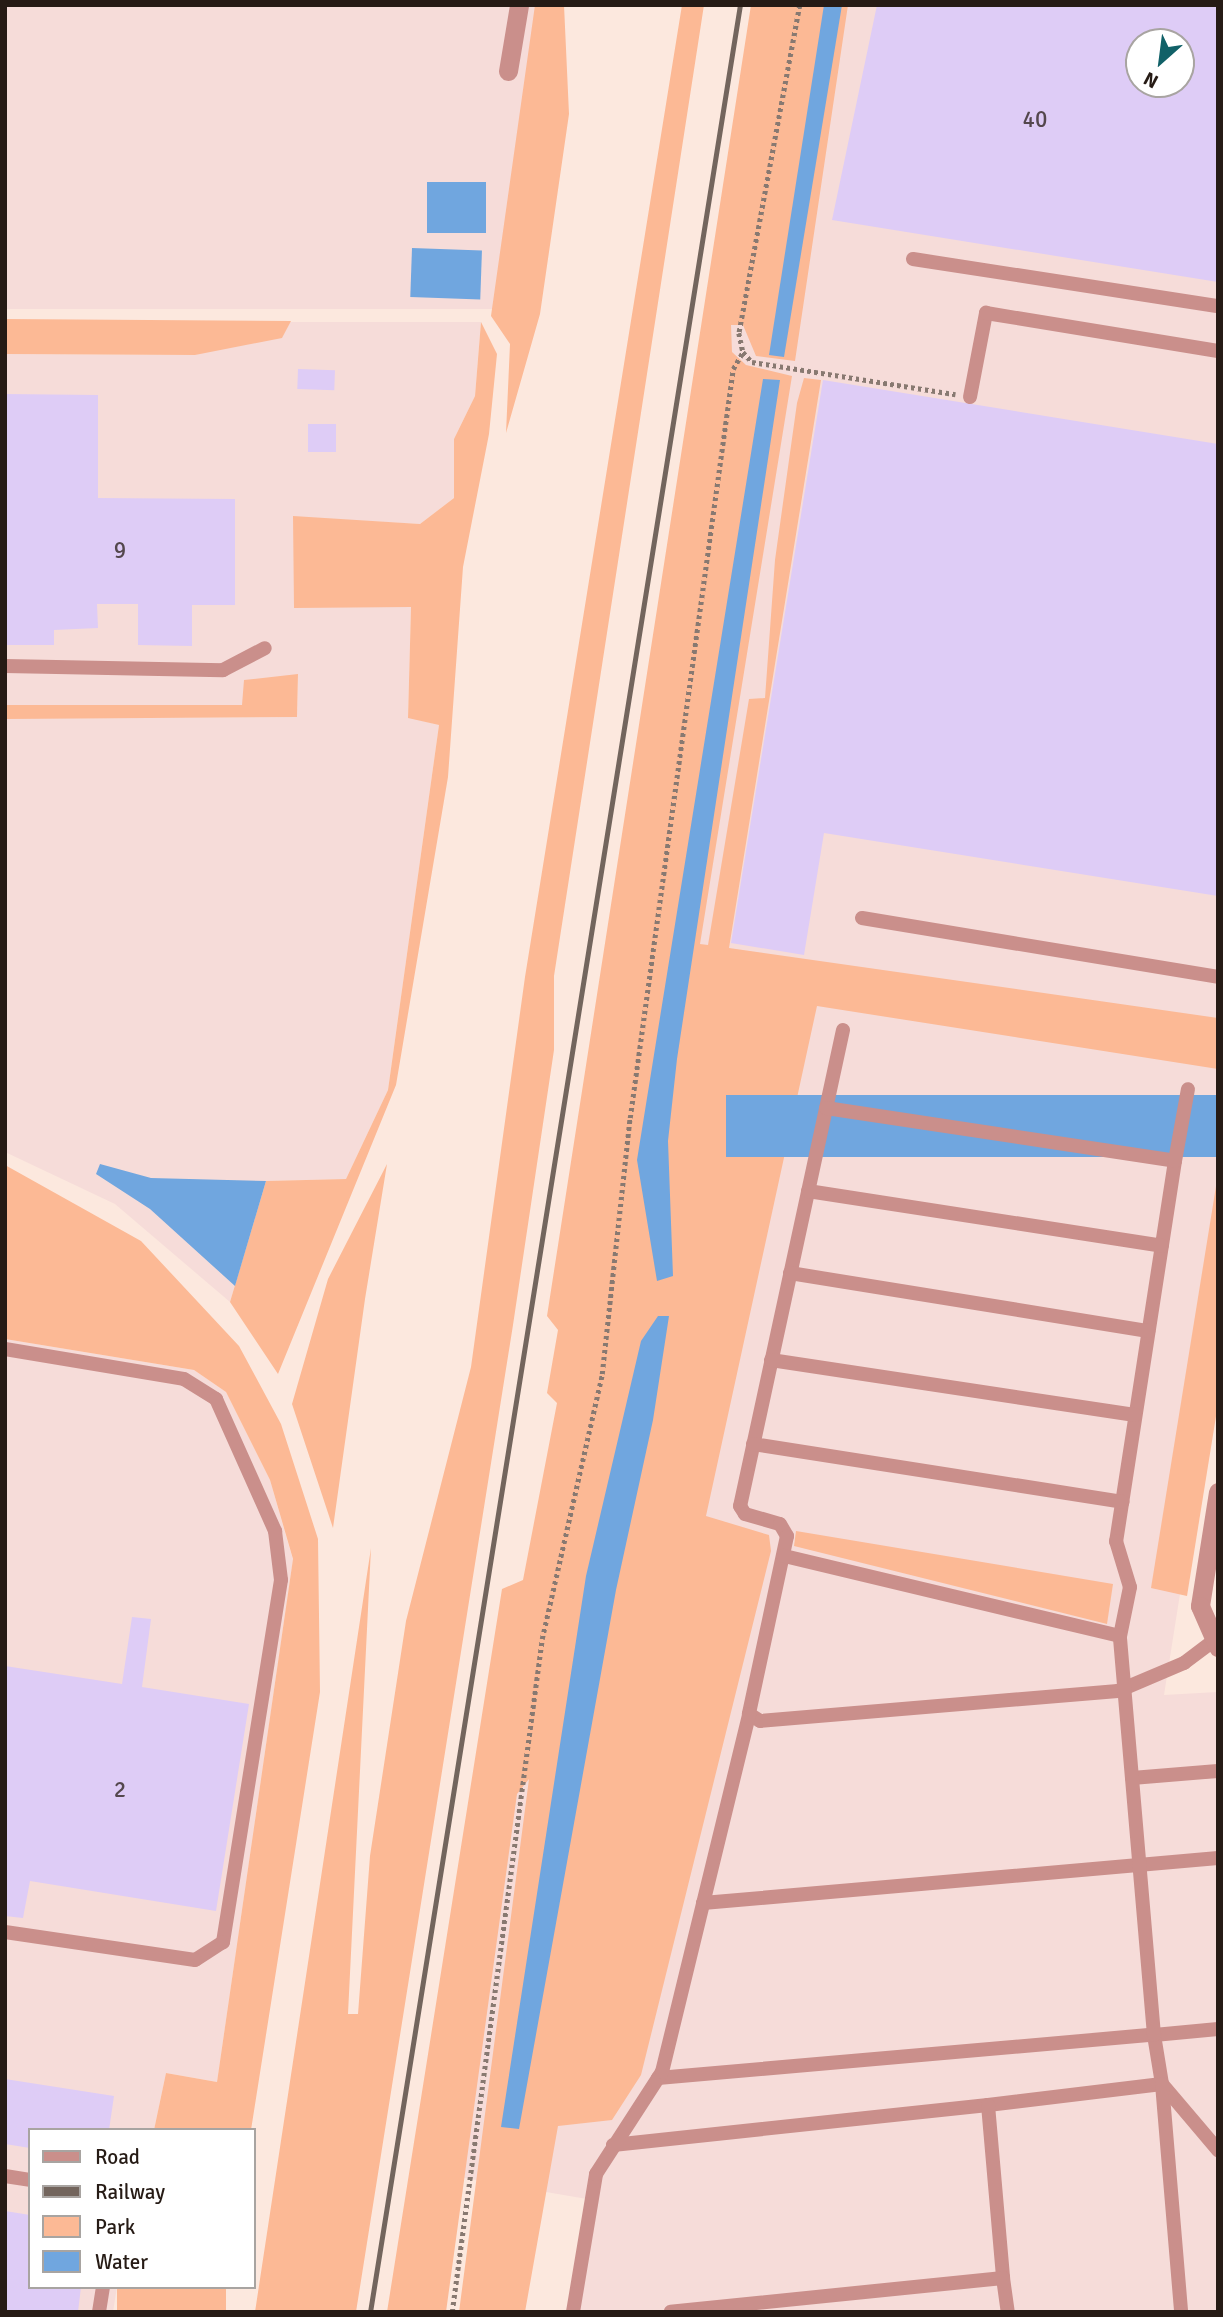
<!DOCTYPE html>
<html>
<head>
<meta charset="utf-8">
<style>
  body { margin:0 }
  #map { position:relative; width:1223px; height:2317px; overflow:hidden; background:#fce8de; font-family:Signika,sans-serif }
  div>[style] { position:absolute }
  .industrial>* { inset:0; background:#f6dcd9; transform-origin:0 0 }
  .green>* { inset:0; background:#fcb995; transform-origin:0 0 }
  .water>* { inset:0; background:#70a6df; transform-origin:0 0 }
  .building>* { inset:0; background:#deccf6; transform-origin:0 0 }
  .path>* { height:4.5px; margin-top:-2.25px; transform-origin:0; background:repeating-linear-gradient(90deg,#887971 0 3.5px,transparent 0 7px) }
  .service>* { height:14px; margin:-7px; padding:0 7px; transform-origin:7px; border-radius:7px; background:#ca8f8b }
  .minor>* { height:19px; margin:-9.5px; padding:0 9.5px; transform-origin:9.5px; border-radius:9.5px; background:#ca8f8b }
  .rail>* { height:5px; margin:-2.5px; padding:0 2.5px; transform-origin:2.5px; border-radius:2.5px; background:#73655d }
  span { translate:-50% -50%; white-space:nowrap; text-align:center; line-height:1.15; -webkit-text-stroke:7px #fff; paint-order:stroke }
  .number-label { font-size:23px; color:#54474d }
  .number-label span { -webkit-text-stroke-width:0 }
  .frame { position:absolute; inset:0; border:7px solid #261b15; pointer-events:none }
  .legend { position:absolute; left:28px; top:2128px; width:228px; height:161px; box-sizing:border-box; background:#fff; border:2px solid #a8a4a1; margin:0; padding:9px 12px; list-style:none; font-size:21px; color:#261b15 }
  .legend li { display:flex; align-items:center; gap:14px; height:35px }
  .legend b { width:35px; border:2px solid #a8a4a1 }
  .north { position:absolute; left:1125px; top:28px; width:70px; height:70px; box-sizing:border-box; background:#fff; border:2px solid #a8a4a1; border-radius:50%; rotate:208deg; font-size:19px; font-weight:700; line-height:28px; text-align:center; color:#261b15 }
  .north::after { content:''; display:block; margin:auto; width:24px; height:32px; background:#116168; clip-path:polygon(50% 0,100% 100%,50% 72%,0 100%) }
</style>
</head>
<body>
<div id="map">
  <div class="industrial">
    <i style="left:5px;top:5px;width:530px;height:304px"></i>
    <i style="clip-path:polygon(evenodd,776px 5px,1218px 5px,1218px 1354px,1164px 1695px,1218px 1692px,1218px 2312px,567px 2312px,587px 2199px,453px 2176px,776px 5px,1139px 42px,1181px 42px,1181px 84px,1139px 84px,1139px 42px)"></i>
    <i style="clip-path:polygon(289px 322px,481px 322px,475px 396px,454px 439px,454px 498px,420px 524px,293px 517px,411px 607px,408px 717px,439px 725px,388px 1090px,346px 1179px,266px 1181px,230px 1302px,115px 1204px,5px 1152px,5px 718px,297px 717px,298px 674px,242px 705px,5px 705px,5px 354px,195px 355px)"></i>
    <i style="clip-path:polygon(5px 1339px,194px 1370px,226px 1392px,270px 1480px,293px 1560px,217px 2082px,166px 2073px,154px 2130px,30px 2130px,30px 2287px,117px 2287px,113px 2312px,5px 2312px)"></i>
  </div>
  <div class="green">
    <i style="clip-path:polygon(535px 5px,564px 5px,569px 114px,540px 314px,506px 433px,510px 344px,491px 316px)"></i>
    <i style="clip-path:polygon(682px 5px,704px 5px,554px 976px,554px 1050px,513px 1325px,356px 2312px,255px 2312px,371px 1548px,348px 2014px,358px 2014px,370px 1856px,406px 1621px,471px 1367px,525px 977px)"></i>
    <i style="clip-path:polygon(751px 5px,848px 5px,795px 361px,756px 356px,743px 325px,731px 325px,732px 352px,746px 365px,792px 376px,700px 944px,708px 945px,749px 699px,765px 698px,775px 560px,797px 403px,804px 378px,821px 380px,729px 948px,1218px 1018px,1218px 1069px,817px 1006px,706px 1516px,769px 1535px,771px 1551px,641px 2075px,612px 2120px,558px 2126px,525px 2312px,459px 2312px,529px 1779px,517px 1794px,446px 2312px,387px 2312px,502px 1589px,523px 1580px,557px 1403px,547px 1393px,558px 1330px,547px 1316px)"></i>
    <i style="clip-path:polygon(5px 319px,291px 321px,282px 338px,195px 355px,5px 354px)"></i>
    <i style="clip-path:polygon(481px 322px,497px 354px,489px 434px,463px 567px,448px 777px,396px 1085px,278px 1374px,230px 1302px,266px 1181px,346px 1179px,388px 1090px,439px 725px,408px 718px,411px 607px,294px 608px,293px 516px,420px 524px,454px 498px,454px 439px,475px 396px)"></i>
    <i style="clip-path:polygon(298px 674px,297px 717px,5px 719px,5px 705px,242px 705px,244px 680px)"></i>
    <i style="clip-path:polygon(387px 1164px,365px 1299px,333px 1528px,292px 1404px,328px 1279px)"></i>
    <i style="clip-path:polygon(5px 1165px,141px 1241px,239px 1346px,281px 1424px,318px 1539px,320px 1692px,251px 2130px,154px 2130px,166px 2073px,217px 2082px,293px 1559px,270px 1480px,226px 1392px,194px 1370px,5px 1339px)"></i>
    <i style="clip-path:polygon(1218px 1174px,1218px 1404px,1187px 1596px,1151px 1588px)"></i>
    <i style="clip-path:polygon(796px 1531px,1113px 1584px,1107px 1624px,794px 1546px)"></i>
    <i style="left:117px;top:2287px;width:109px;height:25px"></i>
  </div>
  <div class="water">
    <i style="clip-path:polygon(824px 5px,842px 5px,784px 357px,769px 355px)"></i>
    <i style="left:427px;top:182px;width:59px;height:51px"></i>
    <i style="left:412px;top:248px;width:70px;height:49px;rotate:2deg"></i>
    <i style="clip-path:polygon(763px 379px,780px 380px,677px 1059px,668px 1141px,673px 1276px,657px 1281px,637px 1160px)"></i>
    <i style="left:1218px;top:1095px;width:62px;height:492px;rotate:90deg"></i>
    <i style="clip-path:polygon(100px 1164px,151px 1178px,266px 1181px,235px 1286px,150px 1209px,96px 1174px)"></i>
    <i style="clip-path:polygon(658px 1316px,669px 1316px,653px 1420px,616px 1590px,519px 2129px,501px 2127px,586px 1576px,641px 1341px)"></i>
  </div>
  <div class="building">
    <i style="clip-path:polygon(evenodd,877px 5px,1218px 5px,1218px 282px,832px 220px,877px 5px,1139px 42px,1181px 42px,1181px 84px,1139px 84px,1139px 42px)"></i>
    <i style="left:298px;top:369px;width:37px;height:20px;rotate:2deg"></i>
    <i style="clip-path:polygon(823px 380px,1218px 444px,1218px 896px,824px 833px,804px 955px,731px 943px)"></i>
    <i style="clip-path:polygon(5px 394px,98px 395px,98px 498px,235px 499px,235px 605px,192px 605px,192px 646px,138px 645px,138px 604px,97px 604px,98px 628px,54px 630px,54px 645px,5px 645px)"></i>
    <i style="left:308px;top:424px;width:28px;height:28px"></i>
    <i style="clip-path:polygon(132px 1617px,151px 1619px,142px 1687px,249px 1704px,216px 1911px,30px 1881px,23px 1918px,5px 1916px,5px 1666px,122px 1684px)"></i>
    <i style="clip-path:polygon(5px 2079px,114px 2096px,109px 2130px,30px 2130px,30px 2148px,5px 2144px)"></i>
    <i style="clip-path:polygon(5px 2211px,30px 2215px,30px 2287px,81px 2287px,78px 2312px,5px 2312px)"></i>
  </div>
  <div class="path">
    <i style="left:800px;top:5px;width:334px;rotate:100.5deg"></i>
    <i style="left:739px;top:333px;width:19px;rotate:78deg"></i>
    <i style="left:743px;top:352px;width:13px;rotate:48deg"></i>
    <i style="left:752px;top:362px;width:206px;rotate:9deg"></i>
    <i style="left:452px;top:2312px;width:679px;rotate:-82.38deg"></i>
    <i style="left:542px;top:1639px;width:272px;rotate:-77.2deg"></i>
    <i style="left:602px;top:1374px;width:258px;rotate:-83.8deg"></i>
    <i style="left:630px;top:1118px;width:756px;rotate:-82.17deg"></i>
    <i style="left:733px;top:369px;width:20px;rotate:-60deg"></i>
  </div>
  <div class="service">
    <i style="left:913px;top:259px;width:309px;rotate:8.8deg"></i>
    <i style="left:970px;top:397px;width:86px;rotate:-79.2deg"></i>
    <i style="left:986px;top:313px;width:235px;rotate:9.3deg"></i>
    <i style="left:5px;top:666px;width:218px;rotate:1.1deg"></i>
    <i style="left:223px;top:670px;width:47px;rotate:-27.6deg"></i>
    <i style="left:862px;top:918px;width:361px;rotate:9.4deg"></i>
    <i style="left:843px;top:1030px;width:487px;rotate:102.2deg"></i>
    <i style="left:740px;top:1506px;width:9px;rotate:58deg"></i>
    <i style="left:745px;top:1514px;width:36px;rotate:16deg"></i>
    <i style="left:780px;top:1524px;width:14px;rotate:60deg"></i>
    <i style="left:787px;top:1536px;width:182px;rotate:102.1deg"></i>
    <i style="left:749px;top:1714px;width:13px;rotate:32deg"></i>
    <i style="left:760px;top:1721px;width:359px;rotate:-4.8deg"></i>
    <i style="left:1118px;top:1691px;width:72px;rotate:-23deg"></i>
    <i style="left:1184px;top:1663px;width:36px;rotate:-37deg"></i>
    <i style="left:826px;top:1108px;width:353px;rotate:8.6deg"></i>
    <i style="left:1175px;top:1161px;width:385px;rotate:98.8deg"></i>
    <i style="left:1116px;top:1541px;width:48px;rotate:73.1deg"></i>
    <i style="left:1130px;top:1587px;width:50px;rotate:101.5deg"></i>
    <i style="left:1175px;top:1161px;width:73px;rotate:-79.8deg"></i>
    <i style="left:808px;top:1191px;width:358px;rotate:8.8deg"></i>
    <i style="left:790px;top:1273px;width:363px;rotate:9.2deg"></i>
    <i style="left:5px;top:1349px;width:181px;rotate:9.5deg"></i>
    <i style="left:184px;top:1379px;width:38px;rotate:32deg"></i>
    <i style="left:216px;top:1399px;width:145px;rotate:65.9deg"></i>
    <i style="left:275px;top:1531px;width:49px;rotate:83deg"></i>
    <i style="left:281px;top:1580px;width:367px;rotate:99.1deg"></i>
    <i style="left:223px;top:1942px;width:33px;rotate:147deg"></i>
    <i style="left:195px;top:1960px;width:192px;rotate:-171.6deg"></i>
    <i style="left:771px;top:1360px;width:368px;rotate:8.6deg"></i>
    <i style="left:753px;top:1444px;width:374px;rotate:8.9deg"></i>
    <i style="left:1132px;top:1778px;width:86px;rotate:-4.7deg"></i>
    <i style="left:703px;top:1903px;width:517px;rotate:-4.99deg"></i>
    <i style="left:1218px;top:2029px;width:64px;rotate:174.6deg"></i>
    <i style="left:1154px;top:2035px;width:50px;rotate:80.7deg"></i>
    <i style="left:1162px;top:2084px;width:87px;rotate:49.7deg"></i>
    <i style="left:658px;top:2078px;width:498px;rotate:-5deg"></i>
    <i style="left:1154px;top:2035px;width:400px;rotate:-94.9deg"></i>
    <i style="left:1120px;top:1636px;width:346px;rotate:-166.6deg"></i>
    <i style="left:988px;top:2105px;width:175px;rotate:-6.9deg"></i>
    <i style="left:1162px;top:2084px;width:229px;rotate:85.2deg"></i>
    <i style="left:613px;top:2145px;width:377px;rotate:-6.1deg"></i>
    <i style="left:988px;top:2105px;width:174px;rotate:85deg"></i>
    <i style="left:1003px;top:2278px;width:334px;rotate:174.2deg"></i>
    <i style="left:5px;top:2176px;width:25px;rotate:9deg"></i>
    <i style="left:1003px;top:2278px;width:34px;rotate:82deg"></i>
    <i style="left:99px;top:2312px;width:25px;rotate:-81deg"></i>
    <i style="left:573px;top:2312px;width:140px;rotate:-80.5deg"></i>
    <i style="left:596px;top:2174px;width:121px;rotate:-57.1deg"></i>
    <i style="left:662px;top:2072px;width:368px;rotate:-76.3deg"></i>
  </div>
  <div class="minor">
    <i style="left:508px;top:71px;width:67px;rotate:-80.5deg"></i>
    <i style="left:1218px;top:1492px;width:115px;rotate:99deg"></i>
    <i style="left:1200px;top:1606px;width:45px;rotate:66.3deg"></i>
  </div>
  <div class="rail">
    <i style="left:370px;top:2312px;width:2336px;rotate:-80.89deg"></i>
  </div>
  <div class="number-label">
    <span style="left:1035px;top:120px">40</span>
    <span style="left:120px;top:551px">9</span>
    <span style="left:120px;top:1790px">2</span>
  </div>
  <div class="frame"></div>
  <ul class="legend">
  <li><b style="height:9px;background:#ca8f8b"></b>Road</li>
  <li><b style="height:9px;background:#73655d"></b>Railway</li>
  <li><b style="height:19px;background:#fcb995"></b>Park</li>
  <li><b style="height:19px;background:#70a6df"></b>Water</li>
  </ul>
  <div class="north">N</div>
</div>
</body>
</html>
